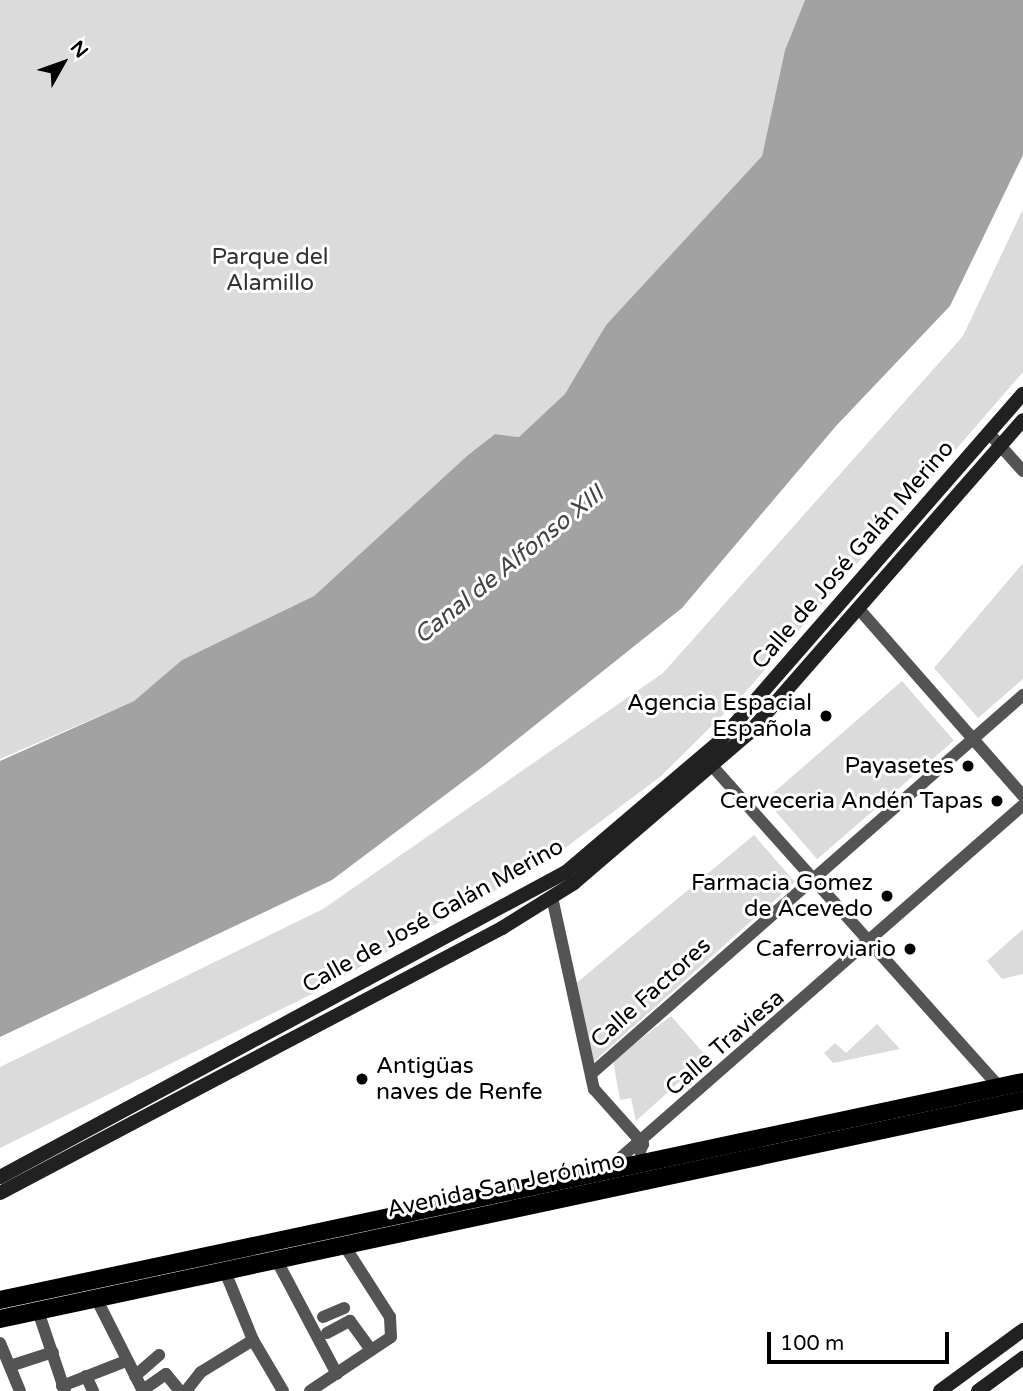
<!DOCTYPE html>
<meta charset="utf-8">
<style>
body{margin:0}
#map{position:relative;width:1023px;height:1391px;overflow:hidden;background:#fff;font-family:"Varela Round",sans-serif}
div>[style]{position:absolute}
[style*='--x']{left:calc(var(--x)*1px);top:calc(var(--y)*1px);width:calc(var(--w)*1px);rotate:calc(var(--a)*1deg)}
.green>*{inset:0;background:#dbdbdb;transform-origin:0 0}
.water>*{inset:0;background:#a2a2a2}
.street>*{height:12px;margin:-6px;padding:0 6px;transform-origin:6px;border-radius:6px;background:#545454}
.secondary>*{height:14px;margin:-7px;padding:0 7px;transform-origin:7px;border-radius:7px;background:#212121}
.primary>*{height:18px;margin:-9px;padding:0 9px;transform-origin:9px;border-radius:9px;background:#000}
.dots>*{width:19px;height:19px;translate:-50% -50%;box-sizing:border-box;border:4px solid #fff;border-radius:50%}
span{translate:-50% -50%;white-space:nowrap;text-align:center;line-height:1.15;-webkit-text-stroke:6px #fff;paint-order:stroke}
.park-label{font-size:23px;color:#323232}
.street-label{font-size:23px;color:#000}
.poi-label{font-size:23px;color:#000}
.right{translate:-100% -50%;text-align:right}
.left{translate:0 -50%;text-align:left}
.water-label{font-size:24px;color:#434343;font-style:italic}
.north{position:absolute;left:28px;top:28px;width:70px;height:70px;-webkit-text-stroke:5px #fff;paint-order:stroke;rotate:50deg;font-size:19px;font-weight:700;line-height:28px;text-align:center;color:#000}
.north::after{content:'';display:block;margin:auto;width:24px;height:32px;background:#000;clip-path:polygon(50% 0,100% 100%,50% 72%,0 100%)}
.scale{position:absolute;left:767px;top:1332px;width:182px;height:32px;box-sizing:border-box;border:4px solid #000;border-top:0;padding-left:9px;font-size:21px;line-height:24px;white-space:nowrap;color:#000;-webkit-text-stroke:5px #fff;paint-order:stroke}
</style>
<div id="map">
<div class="green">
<div style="clip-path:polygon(0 0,805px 0,785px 50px,762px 156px,606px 325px,566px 394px,519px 437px,495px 434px,468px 455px,314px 596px,182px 660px,134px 701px,0 759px)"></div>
<div style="clip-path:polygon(1023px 209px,1023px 372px,742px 696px,660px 777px,549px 860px,318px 991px,0 1148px,0 1067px,323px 909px,663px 673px,963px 336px)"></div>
<div style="clip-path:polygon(1023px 563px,1023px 679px,978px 718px,934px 668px)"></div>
<div style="left:902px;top:681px;width:79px;height:181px;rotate:49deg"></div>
<div style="clip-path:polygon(754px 835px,795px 882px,590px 1065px,574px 985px)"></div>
<div style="clip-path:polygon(1023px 929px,1023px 974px,1002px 979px,987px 961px)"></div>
<div style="clip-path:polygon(671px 1016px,707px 1057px,636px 1121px,631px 1098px,620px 1100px,613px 1060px)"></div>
<div style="clip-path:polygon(877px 1024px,900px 1049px,833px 1063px,824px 1053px,835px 1043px,846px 1053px)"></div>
</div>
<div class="water">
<div style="clip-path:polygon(805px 0,1023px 0,1023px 155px,950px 306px,836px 426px,682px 608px,485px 765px,332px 880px,0 1037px,0 761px,134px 701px,182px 660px,314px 596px,468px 455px,495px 434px,519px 437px,565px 394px,606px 325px,762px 156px,785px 50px)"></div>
</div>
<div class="street">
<div style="--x:989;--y:433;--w:51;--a:48.2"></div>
<div style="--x:858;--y:608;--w:250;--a:48.7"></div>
<div style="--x:714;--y:768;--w:428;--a:48.2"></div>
<div style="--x:552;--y:897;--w:197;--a:77.7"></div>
<div style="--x:594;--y:1089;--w:74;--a:48.3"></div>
<div style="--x:643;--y:1144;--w:8;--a:113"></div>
<div style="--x:591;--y:1074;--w:575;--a:-41.26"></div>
<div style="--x:610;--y:1167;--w:549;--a:-41.23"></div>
<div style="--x:276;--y:1259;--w:130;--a:62.1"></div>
<div style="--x:224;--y:1269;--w:77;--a:67.8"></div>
<div style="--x:253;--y:1340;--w:59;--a:59.5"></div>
<div style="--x:96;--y:1298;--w:104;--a:63.2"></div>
<div style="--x:38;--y:1311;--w:84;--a:71.4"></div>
<div style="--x:323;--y:1317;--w:23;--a:-23"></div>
<div style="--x:327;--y:1333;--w:26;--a:-28"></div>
<div style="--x:350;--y:1321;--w:36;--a:54"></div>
<div style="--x:0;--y:1343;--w:52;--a:67.4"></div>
<div style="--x:10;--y:1366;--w:45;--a:-18"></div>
<div style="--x:86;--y:1376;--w:17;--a:65"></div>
<div style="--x:135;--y:1376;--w:32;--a:-41"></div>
<div style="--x:62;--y:1386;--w:69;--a:-21.3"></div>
<div style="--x:143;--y:1390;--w:28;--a:-35"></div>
<div style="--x:166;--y:1374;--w:22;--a:51"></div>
<div style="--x:186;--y:1391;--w:24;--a:-52"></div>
<div style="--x:201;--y:1372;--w:61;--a:-31.6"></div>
<div style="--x:310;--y:1391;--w:97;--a:-33.7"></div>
<div style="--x:391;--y:1337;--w:20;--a:-93"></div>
<div style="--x:390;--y:1317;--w:85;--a:-122.6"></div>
</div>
<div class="secondary">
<div style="--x:0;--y:1177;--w:643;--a:-28.32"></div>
<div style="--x:566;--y:872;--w:201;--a:-40.4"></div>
<div style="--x:719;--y:742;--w:462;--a:-48.9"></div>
<div style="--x:0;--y:1193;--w:568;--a:-27.83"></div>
<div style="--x:502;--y:928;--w:85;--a:-32"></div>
<div style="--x:574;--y:883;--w:229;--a:-40.6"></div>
<div style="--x:748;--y:734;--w:417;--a:-48.8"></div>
<div style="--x:940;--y:1391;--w:103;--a:-36.3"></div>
<div style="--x:978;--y:1391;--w:56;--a:-36.3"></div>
</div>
<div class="primary">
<div style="--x:0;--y:1300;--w:1046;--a:-12.03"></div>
<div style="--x:0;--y:1319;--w:1046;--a:-12.08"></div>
</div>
<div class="dots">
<div style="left:826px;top:716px;background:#000"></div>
<div style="left:968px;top:766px;background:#000"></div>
<div style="left:997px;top:801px;background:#000"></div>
<div style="left:887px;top:896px;background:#000"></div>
<div style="left:910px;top:949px;background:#000"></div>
<div style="left:362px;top:1079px;background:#000"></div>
</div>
<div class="park-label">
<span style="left:270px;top:270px">Parque del<br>Alamillo</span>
</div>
<div class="street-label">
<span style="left:853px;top:555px;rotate:-49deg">Calle de José Galán Merino</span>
<span style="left:433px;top:916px;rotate:-29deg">Calle de José Galán Merino</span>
<span style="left:651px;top:993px;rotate:-42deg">Calle Factores</span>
<span style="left:725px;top:1043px;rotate:-41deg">Calle Traviesa</span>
<span style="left:506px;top:1185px;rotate:-12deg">Avenida San Jerónimo</span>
</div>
<div class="poi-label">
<span class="right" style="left:812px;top:716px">Agencia Espacial<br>Española</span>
<span class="right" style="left:954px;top:766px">Payasetes</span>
<span class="right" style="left:983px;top:801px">Cerveceria Andén Tapas</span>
<span class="right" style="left:873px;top:896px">Farmacia Gomez<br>de Acevedo</span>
<span class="right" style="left:896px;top:949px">Caferroviario</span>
<span class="left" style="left:376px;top:1079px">Antigüas<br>naves de Renfe</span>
</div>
<div class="water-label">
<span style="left:509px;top:565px;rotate:-39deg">Canal de Alfonso XIII</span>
</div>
<div class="north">N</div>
<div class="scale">100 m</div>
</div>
